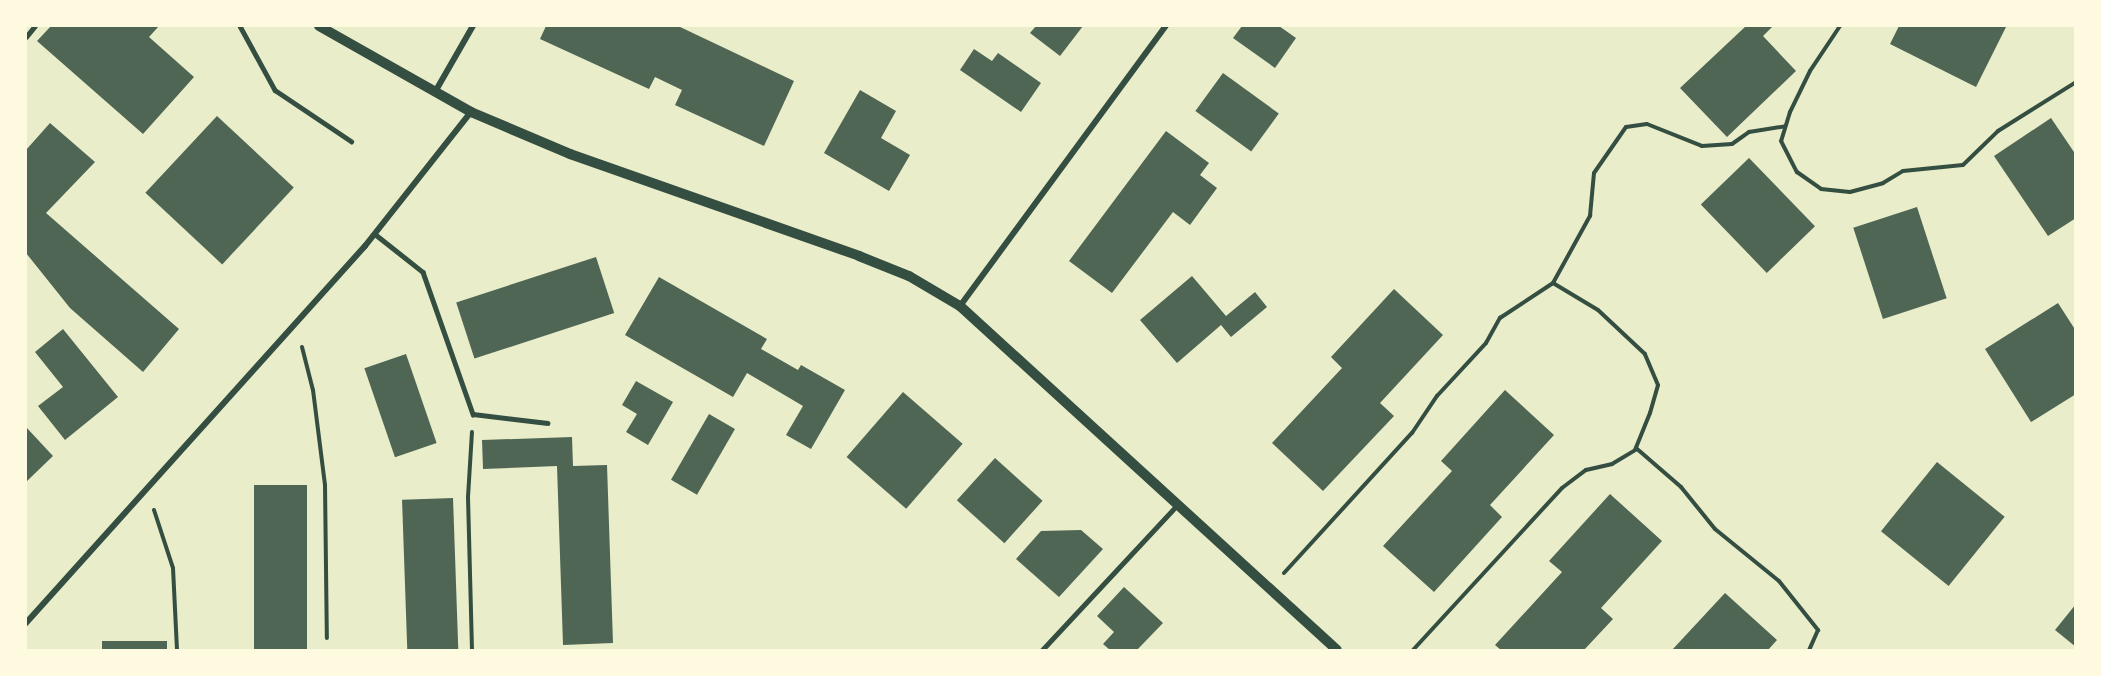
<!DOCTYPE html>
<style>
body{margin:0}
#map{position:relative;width:2101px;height:676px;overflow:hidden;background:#e9edc9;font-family:"Titillium Web",sans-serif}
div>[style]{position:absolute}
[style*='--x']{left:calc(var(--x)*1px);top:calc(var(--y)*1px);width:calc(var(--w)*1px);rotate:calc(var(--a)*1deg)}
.building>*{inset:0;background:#4f6655;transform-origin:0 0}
.path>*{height:4px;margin:-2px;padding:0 2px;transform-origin:2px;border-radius:2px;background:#344e41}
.service>*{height:4.5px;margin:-2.25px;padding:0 2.25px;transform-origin:2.25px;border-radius:2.25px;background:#344e41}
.minor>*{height:6px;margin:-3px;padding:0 3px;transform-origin:3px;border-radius:3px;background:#344e41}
.tertiary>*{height:10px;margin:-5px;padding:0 5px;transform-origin:5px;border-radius:5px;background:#344e41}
span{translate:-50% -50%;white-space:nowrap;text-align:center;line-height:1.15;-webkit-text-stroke:6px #fefae0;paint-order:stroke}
.frame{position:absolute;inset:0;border:27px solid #fefae0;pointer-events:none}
</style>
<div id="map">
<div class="building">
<div style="clip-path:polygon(51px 26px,159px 26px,149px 37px,194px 77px,143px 134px,37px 41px)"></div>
<div style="clip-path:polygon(546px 26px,678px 26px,794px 81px,764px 146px,675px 105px,682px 90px,655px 77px,649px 89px,540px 39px)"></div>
<div style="clip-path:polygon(1036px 26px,1083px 26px,1060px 56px,1030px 33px)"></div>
<div style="clip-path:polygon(1242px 26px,1279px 26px,1296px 38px,1275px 68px,1233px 38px)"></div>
<div style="clip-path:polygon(1746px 26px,1773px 26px,1763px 36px,1796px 71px,1727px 137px,1680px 88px)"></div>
<div style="clip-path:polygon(1899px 26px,2003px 26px,2006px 27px,1976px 87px,1890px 44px)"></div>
<div style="clip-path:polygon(974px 49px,992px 61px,998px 53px,1041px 83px,1021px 112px,960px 70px)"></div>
<div style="left:1223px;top:73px;width:69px;height:47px;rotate:36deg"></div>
<div style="clip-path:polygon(860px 90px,896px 111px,881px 138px,910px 155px,889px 191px,824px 153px)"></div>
<div style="left:217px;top:116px;width:105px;height:105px;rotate:43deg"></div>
<div style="clip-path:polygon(2051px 118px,2076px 155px,2076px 218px,2048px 236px,1994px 156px)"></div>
<div style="clip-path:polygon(50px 123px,95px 162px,46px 213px,179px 329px,143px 372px,70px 308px,26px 253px,26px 150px)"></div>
<div style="clip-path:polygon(1166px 131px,1209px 163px,1200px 175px,1217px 188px,1190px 225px,1173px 212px,1112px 293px,1069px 261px)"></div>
<div style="left:1749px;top:158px;width:95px;height:67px;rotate:46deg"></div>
<div style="left:1917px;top:207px;width:96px;height:67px;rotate:72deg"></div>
<div style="left:596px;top:257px;width:59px;height:147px;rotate:72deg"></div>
<div style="clip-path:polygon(1192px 276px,1226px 316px,1255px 292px,1267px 307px,1231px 337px,1221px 325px,1177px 363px,1140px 320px)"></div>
<div style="clip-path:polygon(659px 277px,767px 339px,761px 349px,798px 370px,801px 365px,845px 390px,811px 449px,786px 435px,803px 406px,747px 373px,733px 397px,625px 335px)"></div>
<div style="clip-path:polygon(1394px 289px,1443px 335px,1380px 403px,1394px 416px,1323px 491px,1272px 443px,1342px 368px,1331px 357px)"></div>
<div style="clip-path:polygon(2058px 303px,2076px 331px,2076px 394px,2031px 422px,1985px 349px)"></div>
<div style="clip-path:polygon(63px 329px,118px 397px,65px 440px,38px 406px,63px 387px,35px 352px)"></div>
<div style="left:406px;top:354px;width:94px;height:44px;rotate:71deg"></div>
<div style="clip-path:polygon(636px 381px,673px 402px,648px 445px,626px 432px,637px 414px,622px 405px)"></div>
<div style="clip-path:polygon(1505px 390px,1554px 435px,1490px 505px,1502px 517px,1434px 592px,1383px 546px,1452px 471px,1441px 461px)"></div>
<div style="left:903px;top:392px;width:79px;height:86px;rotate:41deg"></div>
<div style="left:709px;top:414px;width:30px;height:76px;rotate:30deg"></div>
<div style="clip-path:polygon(26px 427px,53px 456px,26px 482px)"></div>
<div style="clip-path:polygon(572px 437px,573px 466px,607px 465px,613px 643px,563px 645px,557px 466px,483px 469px,482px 440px)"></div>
<div style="left:995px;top:458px;width:64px;height:57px;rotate:42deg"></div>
<div style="left:1937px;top:462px;width:87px;height:89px;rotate:39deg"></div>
<div style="left:254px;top:485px;width:53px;height:165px"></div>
<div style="clip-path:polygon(1610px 494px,1662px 541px,1601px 608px,1613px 619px,1584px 650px,1501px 650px,1495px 645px,1562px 572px,1549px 561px)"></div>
<div style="left:453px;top:498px;width:152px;height:51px;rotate:88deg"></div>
<div style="clip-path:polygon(1081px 530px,1103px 549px,1059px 597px,1016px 559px,1041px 531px)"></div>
<div style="clip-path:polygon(1124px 587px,1163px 623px,1137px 650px,1110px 650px,1103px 644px,1114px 632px,1097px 616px)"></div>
<div style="clip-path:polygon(1725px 593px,1777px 640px,1768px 650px,1672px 650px)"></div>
<div style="clip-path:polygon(2076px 604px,2076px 647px,2055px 630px)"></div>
<div style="left:167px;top:641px;width:9px;height:65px;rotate:90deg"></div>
</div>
<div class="path">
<div style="--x:1840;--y:26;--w:54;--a:123.7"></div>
<div style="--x:1810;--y:71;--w:46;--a:116"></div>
<div style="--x:1790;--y:112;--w:30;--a:107"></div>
<div style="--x:1781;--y:141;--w:35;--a:63"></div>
<div style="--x:1797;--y:172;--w:29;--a:35"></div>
<div style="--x:1821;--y:189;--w:29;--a:6"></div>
<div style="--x:1850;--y:192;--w:34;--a:-15"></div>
<div style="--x:1883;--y:183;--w:23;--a:-31"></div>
<div style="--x:1903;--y:171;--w:60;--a:-5.7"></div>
<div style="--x:1963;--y:165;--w:49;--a:-44.2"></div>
<div style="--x:1998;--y:131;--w:92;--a:-32.1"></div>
<div style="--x:302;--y:347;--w:44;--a:75.7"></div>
<div style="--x:313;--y:390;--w:96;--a:82.8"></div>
<div style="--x:325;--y:485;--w:153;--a:89.3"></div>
<div style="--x:1636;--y:448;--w:60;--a:40.9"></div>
<div style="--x:1681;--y:487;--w:54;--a:51"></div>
<div style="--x:1715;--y:529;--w:82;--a:39.1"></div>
<div style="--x:1779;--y:581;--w:63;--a:51.5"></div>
<div style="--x:1818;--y:630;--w:22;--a:114"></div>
<div style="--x:154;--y:510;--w:61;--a:71.9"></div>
<div style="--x:173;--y:568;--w:82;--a:87.2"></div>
<div style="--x:1284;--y:573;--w:190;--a:-47.6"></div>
<div style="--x:1412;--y:433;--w:45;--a:-56"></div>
<div style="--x:1437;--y:396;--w:72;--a:-47.2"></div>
<div style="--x:1486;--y:343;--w:29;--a:-61"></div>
<div style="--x:1500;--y:318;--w:64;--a:-33.4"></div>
<div style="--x:1553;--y:283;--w:77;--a:-61.1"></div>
<div style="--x:1590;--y:216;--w:43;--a:-84.7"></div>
<div style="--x:1594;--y:173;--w:56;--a:-55.2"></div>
<div style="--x:1626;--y:127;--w:21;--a:-8"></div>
<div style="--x:1647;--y:124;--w:59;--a:21.8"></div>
<div style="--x:1702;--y:146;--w:30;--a:-4"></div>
<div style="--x:1732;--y:144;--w:21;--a:-35"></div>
<div style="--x:1749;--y:132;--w:36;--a:-9"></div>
<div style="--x:472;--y:650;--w:153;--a:-91.5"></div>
<div style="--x:468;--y:497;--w:65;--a:-86.5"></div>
<div style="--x:1413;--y:650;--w:220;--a:-47.4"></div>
<div style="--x:1562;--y:488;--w:30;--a:-37"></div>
<div style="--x:1586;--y:470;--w:27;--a:-13"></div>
<div style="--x:1612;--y:464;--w:27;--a:-31"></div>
<div style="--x:1635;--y:450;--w:40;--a:-68"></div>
<div style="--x:1650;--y:413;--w:29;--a:-74"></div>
<div style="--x:1658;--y:385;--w:34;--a:-113"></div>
<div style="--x:1645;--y:354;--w:64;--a:-136.9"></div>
<div style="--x:1598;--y:310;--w:52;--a:-149"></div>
</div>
<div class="service">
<div style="--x:240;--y:26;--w:73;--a:61.3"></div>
<div style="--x:275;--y:90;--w:92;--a:33.9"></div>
<div style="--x:26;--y:37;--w:14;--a:-51"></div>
<div style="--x:375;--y:234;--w:61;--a:38.4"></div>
<div style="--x:423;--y:272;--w:151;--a:70.6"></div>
<div style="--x:473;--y:414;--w:75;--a:6.9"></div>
<div style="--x:1042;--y:650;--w:200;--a:-47"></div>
</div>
<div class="minor">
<div style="--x:435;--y:92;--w:76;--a:-60.1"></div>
<div style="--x:960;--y:306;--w:348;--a:-53.7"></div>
<div style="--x:26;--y:623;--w:507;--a:-48.04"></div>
<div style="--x:365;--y:246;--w:171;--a:-51.7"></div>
</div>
<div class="tertiary">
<div style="--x:319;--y:26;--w:175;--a:29.5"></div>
<div style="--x:471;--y:112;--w:108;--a:23"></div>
<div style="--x:570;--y:154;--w:306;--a:19.4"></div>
<div style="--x:859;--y:256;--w:54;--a:21.8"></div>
<div style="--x:909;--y:276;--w:59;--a:30.5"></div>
<div style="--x:960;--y:306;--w:510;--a:42.38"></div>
</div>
<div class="frame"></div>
</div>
